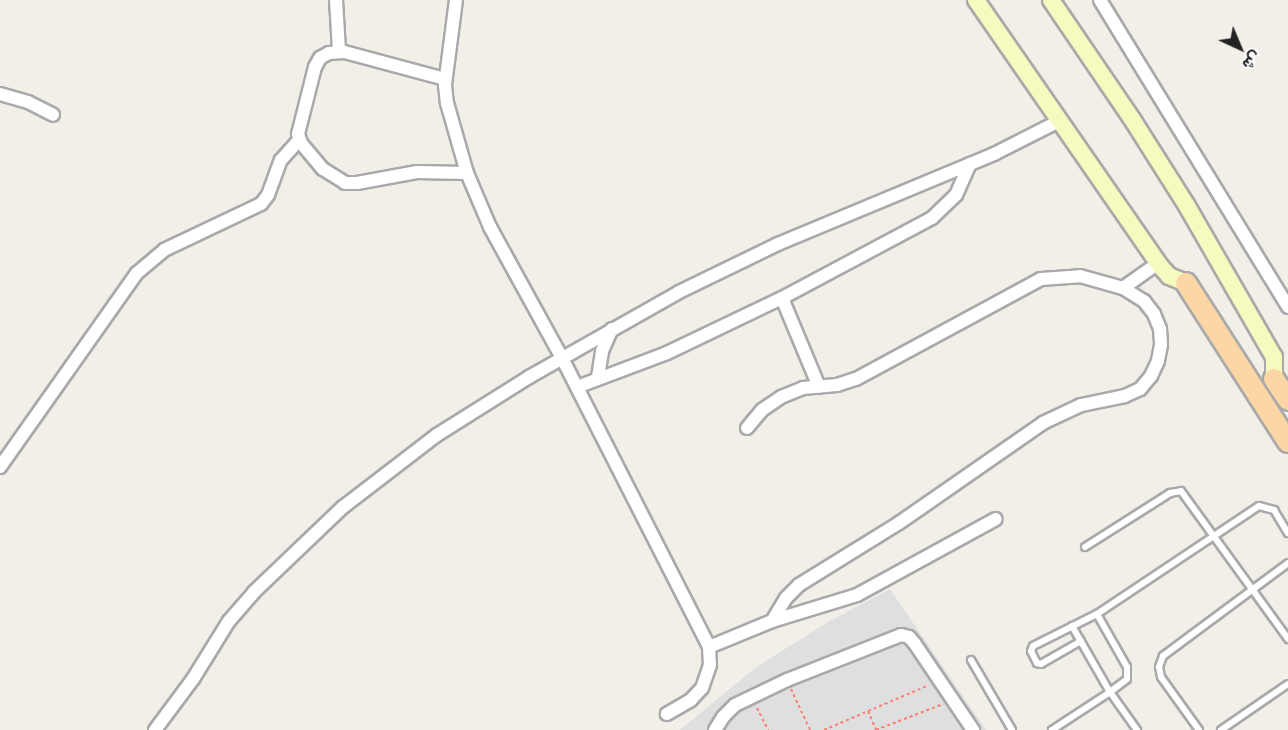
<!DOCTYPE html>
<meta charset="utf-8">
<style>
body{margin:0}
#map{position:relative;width:1288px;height:730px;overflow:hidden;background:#f2efe9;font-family:"Archivo Narrow",Vazirmatn,sans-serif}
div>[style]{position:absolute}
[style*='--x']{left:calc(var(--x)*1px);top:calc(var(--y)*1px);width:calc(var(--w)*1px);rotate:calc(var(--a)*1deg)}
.residential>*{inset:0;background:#e0dfdf}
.path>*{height:2px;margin-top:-1px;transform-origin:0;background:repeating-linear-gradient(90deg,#fa8072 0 3px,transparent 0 6px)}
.roads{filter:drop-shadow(2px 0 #a9a9a9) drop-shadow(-2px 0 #a9a9a9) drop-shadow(0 2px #a9a9a9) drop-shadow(0 -2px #a9a9a9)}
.lane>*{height:6px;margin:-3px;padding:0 3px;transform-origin:3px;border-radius:3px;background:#fff}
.street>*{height:12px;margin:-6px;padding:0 6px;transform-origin:6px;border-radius:6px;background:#fff}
.secondary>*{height:16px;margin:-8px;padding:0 8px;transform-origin:8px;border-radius:8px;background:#f7fabf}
.primary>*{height:20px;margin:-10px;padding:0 10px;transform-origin:10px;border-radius:10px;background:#fcd6a4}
span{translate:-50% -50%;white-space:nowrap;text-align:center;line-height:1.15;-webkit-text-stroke:6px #fff;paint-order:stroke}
.north{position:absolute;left:1210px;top:18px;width:60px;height:60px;-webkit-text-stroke:4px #fff;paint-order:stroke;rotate:136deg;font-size:16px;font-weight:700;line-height:24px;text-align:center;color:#222}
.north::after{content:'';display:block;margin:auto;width:21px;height:27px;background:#222;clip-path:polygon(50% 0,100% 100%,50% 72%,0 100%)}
</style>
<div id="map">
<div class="residential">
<div style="clip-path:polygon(890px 589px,986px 730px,680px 730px,755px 668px,828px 622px)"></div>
</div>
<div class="path">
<div style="--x:791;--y:689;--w:45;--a:65.1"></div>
<div style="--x:757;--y:708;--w:25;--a:63"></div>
<div style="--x:868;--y:711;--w:21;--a:67"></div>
<div style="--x:876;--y:730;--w:72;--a:-21.2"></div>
<div style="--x:824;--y:730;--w:114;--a:-23.2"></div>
</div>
<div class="roads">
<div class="lane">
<div style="--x:1085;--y:547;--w:101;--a:-32.4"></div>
<div style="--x:1170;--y:493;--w:11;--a:-10"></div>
<div style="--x:1181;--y:491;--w:183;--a:54.1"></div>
<div style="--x:1072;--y:626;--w:76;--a:60.1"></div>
<div style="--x:1110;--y:692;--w:47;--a:54.6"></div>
<div style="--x:1081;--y:641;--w:46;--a:150.1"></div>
<div style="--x:1041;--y:664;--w:4;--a:-166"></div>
<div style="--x:1037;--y:663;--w:13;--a:-117"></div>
<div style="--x:1031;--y:651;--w:5;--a:-68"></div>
<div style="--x:1033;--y:646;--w:72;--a:-26.6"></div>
<div style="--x:1097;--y:614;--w:195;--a:-33.7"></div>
<div style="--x:1259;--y:506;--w:16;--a:15"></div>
<div style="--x:1274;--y:510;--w:27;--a:59"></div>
<div style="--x:971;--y:660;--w:81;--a:59.6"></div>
<div style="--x:1052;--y:730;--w:69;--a:-33.2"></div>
<div style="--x:1110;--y:692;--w:21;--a:-37"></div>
<div style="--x:1127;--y:679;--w:12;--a:-90"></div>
<div style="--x:1127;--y:667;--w:61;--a:-119.5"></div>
<div style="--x:1199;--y:730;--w:65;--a:-125.6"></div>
<div style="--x:1161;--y:677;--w:10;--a:-101"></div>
<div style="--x:1159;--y:667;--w:12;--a:-70"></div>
<div style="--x:1163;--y:656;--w:156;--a:-36.6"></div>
<div style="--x:1221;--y:730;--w:81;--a:-34.5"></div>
</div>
<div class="street">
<div style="--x:336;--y:0;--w:51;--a:86.6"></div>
<div style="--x:456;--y:0;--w:86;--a:97.4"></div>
<div style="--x:445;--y:85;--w:18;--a:84"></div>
<div style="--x:447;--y:103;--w:73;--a:74.1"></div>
<div style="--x:467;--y:173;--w:59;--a:66.9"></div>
<div style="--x:490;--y:227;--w:149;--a:61.2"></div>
<div style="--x:562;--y:358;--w:324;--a:63"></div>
<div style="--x:709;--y:647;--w:18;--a:87"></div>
<div style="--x:710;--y:665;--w:24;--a:109"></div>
<div style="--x:702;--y:688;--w:16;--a:133"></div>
<div style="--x:691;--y:700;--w:28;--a:150"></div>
<div style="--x:1100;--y:0;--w:360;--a:58.5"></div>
<div style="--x:445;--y:79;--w:105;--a:-165"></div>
<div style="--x:344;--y:52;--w:15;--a:176"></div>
<div style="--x:329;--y:53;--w:10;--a:151"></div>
<div style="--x:320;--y:58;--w:10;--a:119"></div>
<div style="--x:315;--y:67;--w:69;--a:104.2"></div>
<div style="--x:298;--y:134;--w:9;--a:72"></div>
<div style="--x:301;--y:143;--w:34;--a:50"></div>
<div style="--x:323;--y:169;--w:26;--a:32"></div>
<div style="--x:345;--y:183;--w:12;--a:0"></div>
<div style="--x:357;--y:183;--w:61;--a:-10.4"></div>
<div style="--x:417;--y:172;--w:50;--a:1.1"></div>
<div style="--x:0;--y:94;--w:29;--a:16"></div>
<div style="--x:28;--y:102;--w:28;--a:27"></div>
<div style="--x:1123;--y:288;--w:43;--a:-35.5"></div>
<div style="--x:782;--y:298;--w:96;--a:67.4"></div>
<div style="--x:598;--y:377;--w:26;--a:-81"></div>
<div style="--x:602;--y:351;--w:24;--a:-66"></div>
<div style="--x:577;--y:387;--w:96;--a:-20.7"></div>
<div style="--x:667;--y:353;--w:127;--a:-25.6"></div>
<div style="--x:782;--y:298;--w:170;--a:-28.1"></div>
<div style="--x:932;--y:218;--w:33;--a:-44"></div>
<div style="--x:956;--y:195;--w:34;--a:-66"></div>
<div style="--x:747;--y:428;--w:23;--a:-50"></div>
<div style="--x:762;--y:410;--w:23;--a:-34"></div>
<div style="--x:781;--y:397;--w:24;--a:-22"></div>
<div style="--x:803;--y:388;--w:34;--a:-5"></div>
<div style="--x:837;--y:385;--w:20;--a:-18"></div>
<div style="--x:856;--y:379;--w:210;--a:-28.4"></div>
<div style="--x:1041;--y:279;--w:39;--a:-4"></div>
<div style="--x:1080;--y:276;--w:45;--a:15.6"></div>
<div style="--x:1123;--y:288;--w:25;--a:32"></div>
<div style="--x:1144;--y:301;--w:16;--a:52"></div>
<div style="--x:1154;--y:314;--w:16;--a:68"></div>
<div style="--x:1160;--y:329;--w:16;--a:86"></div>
<div style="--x:1161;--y:345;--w:16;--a:101"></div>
<div style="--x:1158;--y:361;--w:17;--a:115"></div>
<div style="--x:1151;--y:376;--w:17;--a:130"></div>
<div style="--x:1140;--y:389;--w:17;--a:155"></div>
<div style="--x:1125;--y:396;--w:45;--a:168.4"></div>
<div style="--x:1081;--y:405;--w:42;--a:154.7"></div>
<div style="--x:1043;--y:423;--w:175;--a:145.2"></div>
<div style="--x:899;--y:523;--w:118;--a:148.2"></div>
<div style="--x:799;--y:585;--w:18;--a:135"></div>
<div style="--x:786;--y:598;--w:27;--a:121"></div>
<div style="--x:0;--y:467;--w:237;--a:-54.8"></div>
<div style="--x:137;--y:273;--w:35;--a:-40"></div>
<div style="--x:164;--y:250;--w:107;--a:-25.4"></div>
<div style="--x:261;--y:204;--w:11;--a:-52"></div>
<div style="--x:268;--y:195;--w:37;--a:-70"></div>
<div style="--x:281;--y:160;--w:28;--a:-48"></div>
<div style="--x:709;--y:647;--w:68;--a:-22.4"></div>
<div style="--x:772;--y:621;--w:89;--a:-17"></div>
<div style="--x:857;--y:595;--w:158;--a:-28.7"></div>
<div style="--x:155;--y:730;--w:64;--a:-53.3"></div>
<div style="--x:193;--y:679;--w:68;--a:-58.2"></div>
<div style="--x:229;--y:621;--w:38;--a:-49"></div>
<div style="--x:254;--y:592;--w:123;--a:-43.7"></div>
<div style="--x:343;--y:507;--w:118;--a:-37.5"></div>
<div style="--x:437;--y:435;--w:109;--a:-32.2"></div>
<div style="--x:529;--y:377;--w:172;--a:-29.5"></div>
<div style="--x:679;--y:292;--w:110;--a:-25.9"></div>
<div style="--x:778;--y:244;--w:234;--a:-22.6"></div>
<div style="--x:994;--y:154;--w:75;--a:-26.9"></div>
<div style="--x:715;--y:730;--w:15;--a:-58"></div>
<div style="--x:723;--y:717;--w:17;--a:-45"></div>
<div style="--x:735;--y:705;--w:58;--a:-25.7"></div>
<div style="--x:787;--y:680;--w:123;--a:-21.5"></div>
<div style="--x:901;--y:635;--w:8;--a:14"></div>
<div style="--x:909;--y:637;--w:9;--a:49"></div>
<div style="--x:915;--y:644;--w:104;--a:56"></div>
</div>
<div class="secondary">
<div style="--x:976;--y:0;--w:325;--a:55.3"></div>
<div style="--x:1161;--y:267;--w:12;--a:48"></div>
<div style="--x:1169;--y:276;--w:18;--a:22"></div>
<div style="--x:1051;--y:0;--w:144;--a:55.8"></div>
<div style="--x:1132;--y:119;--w:103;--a:57.7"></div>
<div style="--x:1187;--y:206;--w:174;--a:60.1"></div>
<div style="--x:1274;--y:357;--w:22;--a:90"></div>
</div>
<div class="primary">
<div style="--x:1186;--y:283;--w:189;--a:57.3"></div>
<div style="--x:1274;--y:379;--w:25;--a:56"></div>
</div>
</div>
<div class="north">ش</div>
</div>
